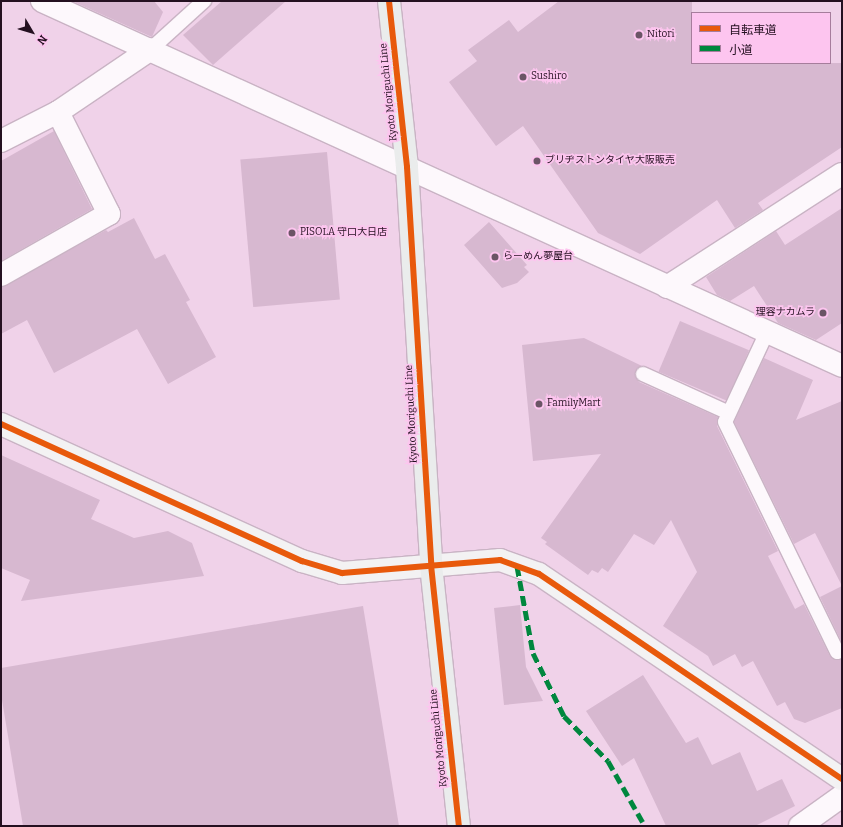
<!DOCTYPE html>
<meta charset="utf-8">
<style>
body{margin:0}
#map{position:relative;width:843px;height:827px;overflow:hidden;background:#f0d2e9;font-family:Bitter,"Noto Sans JP",serif}
div>[style]{position:absolute}
[style*='--x']{left:calc(var(--x)*1px);top:calc(var(--y)*1px);width:calc(var(--w)*1px);rotate:calc(var(--a)*1deg)}
.building>*{inset:0;background:#d7b8d0;transform-origin:0 0}
.roads{filter:drop-shadow(1px 0 #c9b3c4) drop-shadow(-1px 0 #c9b3c4) drop-shadow(0 1px #c9b3c4) drop-shadow(0 -1px #c9b3c4)}
.lane>*{height:14px;margin:-7px;padding:0 7px;transform-origin:7px;border-radius:7px;background:#fdf8fc}
.street>*{height:22px;margin:-11px;padding:0 11px;transform-origin:11px;border-radius:11px;background:#fdf8fc}
.secondary>*{height:22px;margin:-11px;padding:0 11px;transform-origin:11px;border-radius:11px;background:#f3f2f3}
.primary>*{height:22px;margin:-11px;padding:0 11px;transform-origin:11px;border-radius:11px;background:#eaecec}
.quiet>*{height:5px;margin-top:-2.5px;transform-origin:0;background:repeating-linear-gradient(90deg,#00873e 0 10px,transparent 0 15px)}
.cycleway>*{height:6px;margin:-3px;padding:0 3px;transform-origin:3px;border-radius:3px;background:#e8590c}
.dots>*{width:11px;height:11px;translate:-50% -50%;box-sizing:border-box;border:2px solid #fdc5ef;border-radius:50%}
span{translate:-50% -50%;white-space:nowrap;text-align:center;line-height:1.15;-webkit-text-stroke:3.5px #fdc5ef;paint-order:stroke}
.poi-label{font-size:10px;color:#241020}
.left{translate:0 -50%;text-align:left}
.right{translate:-100% -50%;text-align:right}
.street-label{font-size:10px;color:#241020}
.frame{position:absolute;inset:0;border:2px solid #241020;pointer-events:none}
.legend{position:absolute;left:691px;top:12px;width:140px;height:52px;box-sizing:border-box;background:#fdc5ef;border:1px solid #a67d9c;margin:0;padding:5px 7px;list-style:none;font-size:12px;color:#241020}
.legend li{display:flex;align-items:center;gap:8px;height:20px}
.legend b{width:20px;border:1px solid #a67d9c}
.north{position:absolute;left:12px;top:12px;width:40px;height:40px;-webkit-text-stroke:3px #fdc5ef;paint-order:stroke;rotate:128deg;font-size:11px;font-weight:700;line-height:16px;text-align:center;color:#241020}
.north::after{content:'';display:block;margin:auto;width:14px;height:18px;background:#241020;clip-path:polygon(50% 0,100% 100%,50% 72%,0 100%)}
</style>
<div id="map">
<div class="building">
<div style="clip-path:polygon(72px 1px,154px 1px,163px 12px,152px 37px)"></div>
<div style="clip-path:polygon(222px 1px,286px 1px,213px 65px,183px 35px)"></div>
<div style="clip-path:polygon(559px 1px,692px 1px,692px 63px,842px 63px,842px 147px,758px 203px,763px 210px,735px 228px,717px 200px,640px 254px,598px 233px,523px 126px,496px 146px,449px 82px,477px 61px,468px 50px,509px 20px,518px 32px)"></div>
<div style="clip-path:polygon(54px 131px,92px 209px,1px 261px,1px 161px)"></div>
<div style="left:327px;top:152px;width:148px;height:87px;rotate:85deg"></div>
<div style="clip-path:polygon(842px 208px,842px 323px,816px 340px,778px 323px,754px 286px,730px 301px,717px 295px,706px 277px,776px 231px,785px 245px)"></div>
<div style="clip-path:polygon(134px 218px,155px 259px,165px 254px,190px 300px,186px 302px,216px 357px,168px 384px,137px 329px,54px 373px,27px 320px,1px 334px,1px 287px,106px 230px,108px 232px)"></div>
<div style="clip-path:polygon(489px 222px,527px 265px,524px 267px,529px 272px,517px 283px,502px 288px,464px 245px)"></div>
<div style="left:680px;top:321px;width:75px;height:55px;rotate:23deg"></div>
<div style="clip-path:polygon(584px 338px,642px 366px,635px 374px,639px 382px,718px 417px,717px 426px,778px 551px,768px 556px,795px 609px,804px 604px,830px 656px,836px 660px,842px 659px,842px 708px,805px 723px,794px 719px,785px 702px,777px 706px,753px 661px,742px 667px,735px 654px,713px 666px,708px 656px,663px 626px,697px 572px,671px 520px,654px 545px,634px 534px,608px 572px,602px 568px,598px 573px,592px 570px,588px 575px,545px 544px,547px 542px,541px 538px,601px 454px,533px 461px,522px 345px)"></div>
<div style="clip-path:polygon(764px 358px,813px 380px,796px 420px,842px 401px,842px 643px,820px 597px,842px 586px,815px 533px,794px 544px,734px 422px)"></div>
<div style="clip-path:polygon(1px 455px,100px 500px,91px 519px,134px 538px,168px 531px,192px 543px,204px 576px,21px 601px,30px 580px,1px 568px)"></div>
<div style="clip-path:polygon(520px 605px,526px 667px,543px 701px,504px 705px,494px 608px)"></div>
<div style="clip-path:polygon(363px 606px,399px 826px,23px 826px,1px 694px,1px 668px)"></div>
<div style="clip-path:polygon(643px 675px,686px 743px,698px 737px,712px 765px,740px 752px,757px 791px,782px 779px,795px 806px,755px 826px,666px 826px,634px 758px,622px 766px,586px 711px)"></div>
</div>
<div class="roads">
<div class="lane">
<div style="--x:151;--y:49;--w:72;--a:-42.2"></div>
<div style="--x:767;--y:332;--w:99;--a:115"></div>
<div style="--x:725;--y:422;--w:256;--a:64"></div>
<div style="--x:643;--y:374;--w:94;--a:24.4"></div>
</div>
<div class="street">
<div style="--x:42;--y:1;--w:879;--a:24.52"></div>
<div style="--x:1;--y:141;--w:64;--a:-27"></div>
<div style="--x:58;--y:112;--w:112;--a:-34.1"></div>
<div style="--x:1;--y:275;--w:124;--a:-29.5"></div>
<div style="--x:109;--y:214;--w:114;--a:-116.6"></div>
<div style="--x:667;--y:287;--w:208;--a:-32.9"></div>
<div style="--x:800;--y:826;--w:52;--a:-35.5"></div>
</div>
<div class="secondary">
<div style="--x:1;--y:424;--w:331;--a:24.5"></div>
<div style="--x:302;--y:561;--w:42;--a:16.7"></div>
<div style="--x:342;--y:573;--w:159;--a:-4.7"></div>
<div style="--x:500;--y:560;--w:41;--a:19.7"></div>
<div style="--x:539;--y:574;--w:366;--a:34.1"></div>
</div>
<div class="primary">
<div style="--x:389;--y:1;--w:167;--a:83.8"></div>
<div style="--x:407;--y:167;--w:399;--a:86.5"></div>
<div style="--x:431;--y:565;--w:262;--a:83.9"></div>
</div>
</div>
<div class="quiet">
<div style="--x:517;--y:566;--w:88;--a:79.6"></div>
<div style="--x:533;--y:653;--w:70;--a:63.8"></div>
<div style="--x:564;--y:716;--w:63;--a:45.6"></div>
<div style="--x:608;--y:761;--w:75;--a:60.4"></div>
</div>
<div class="cycleway">
<div style="--x:389;--y:1;--w:167;--a:83.8"></div>
<div style="--x:407;--y:167;--w:399;--a:86.5"></div>
<div style="--x:431;--y:565;--w:262;--a:83.9"></div>
<div style="--x:1;--y:424;--w:331;--a:24.5"></div>
<div style="--x:302;--y:561;--w:42;--a:16.7"></div>
<div style="--x:342;--y:573;--w:159;--a:-4.7"></div>
<div style="--x:500;--y:560;--w:41;--a:19.7"></div>
<div style="--x:539;--y:574;--w:366;--a:34.1"></div>
</div>
<div class="dots">
<div style="left:639px;top:35px;background:#6b5466"></div>
<div style="left:523px;top:77px;background:#6b5466"></div>
<div style="left:537px;top:161px;background:#6b5466"></div>
<div style="left:292px;top:233px;background:#6b5466"></div>
<div style="left:495px;top:257px;background:#6b5466"></div>
<div style="left:823px;top:313px;background:#6b5466"></div>
<div style="left:539px;top:404px;background:#6b5466"></div>
</div>
<div class="poi-label">
<span class="left" style="left:647px;top:35px">Nitori</span>
<span class="left" style="left:531px;top:77px">Sushiro</span>
<span class="left" style="left:545px;top:161px">ブリヂストンタイヤ大阪販売</span>
<span class="left" style="left:300px;top:233px">PISOLA 守口大日店</span>
<span class="left" style="left:503px;top:257px">らーめん夢屋台</span>
<span class="right" style="left:815px;top:313px">理容ナカムラ</span>
<span class="left" style="left:547px;top:404px">FamilyMart</span>
</div>
<div class="street-label">
<span style="left:389px;top:92px;rotate:-96deg">Kyoto Moriguchi Line</span>
<span style="left:412px;top:414px;rotate:-93deg">Kyoto Moriguchi Line</span>
<span style="left:439px;top:738px;rotate:-96deg">Kyoto Moriguchi Line</span>
</div>
<div class="frame"></div>
<ul class="legend">
<li><b style="height:5px;background:#e8590c"></b>自転車道</li>
<li><b style="height:5px;background:#00873e"></b>小道</li>
</ul>
<div class="north">N</div>
</div>
